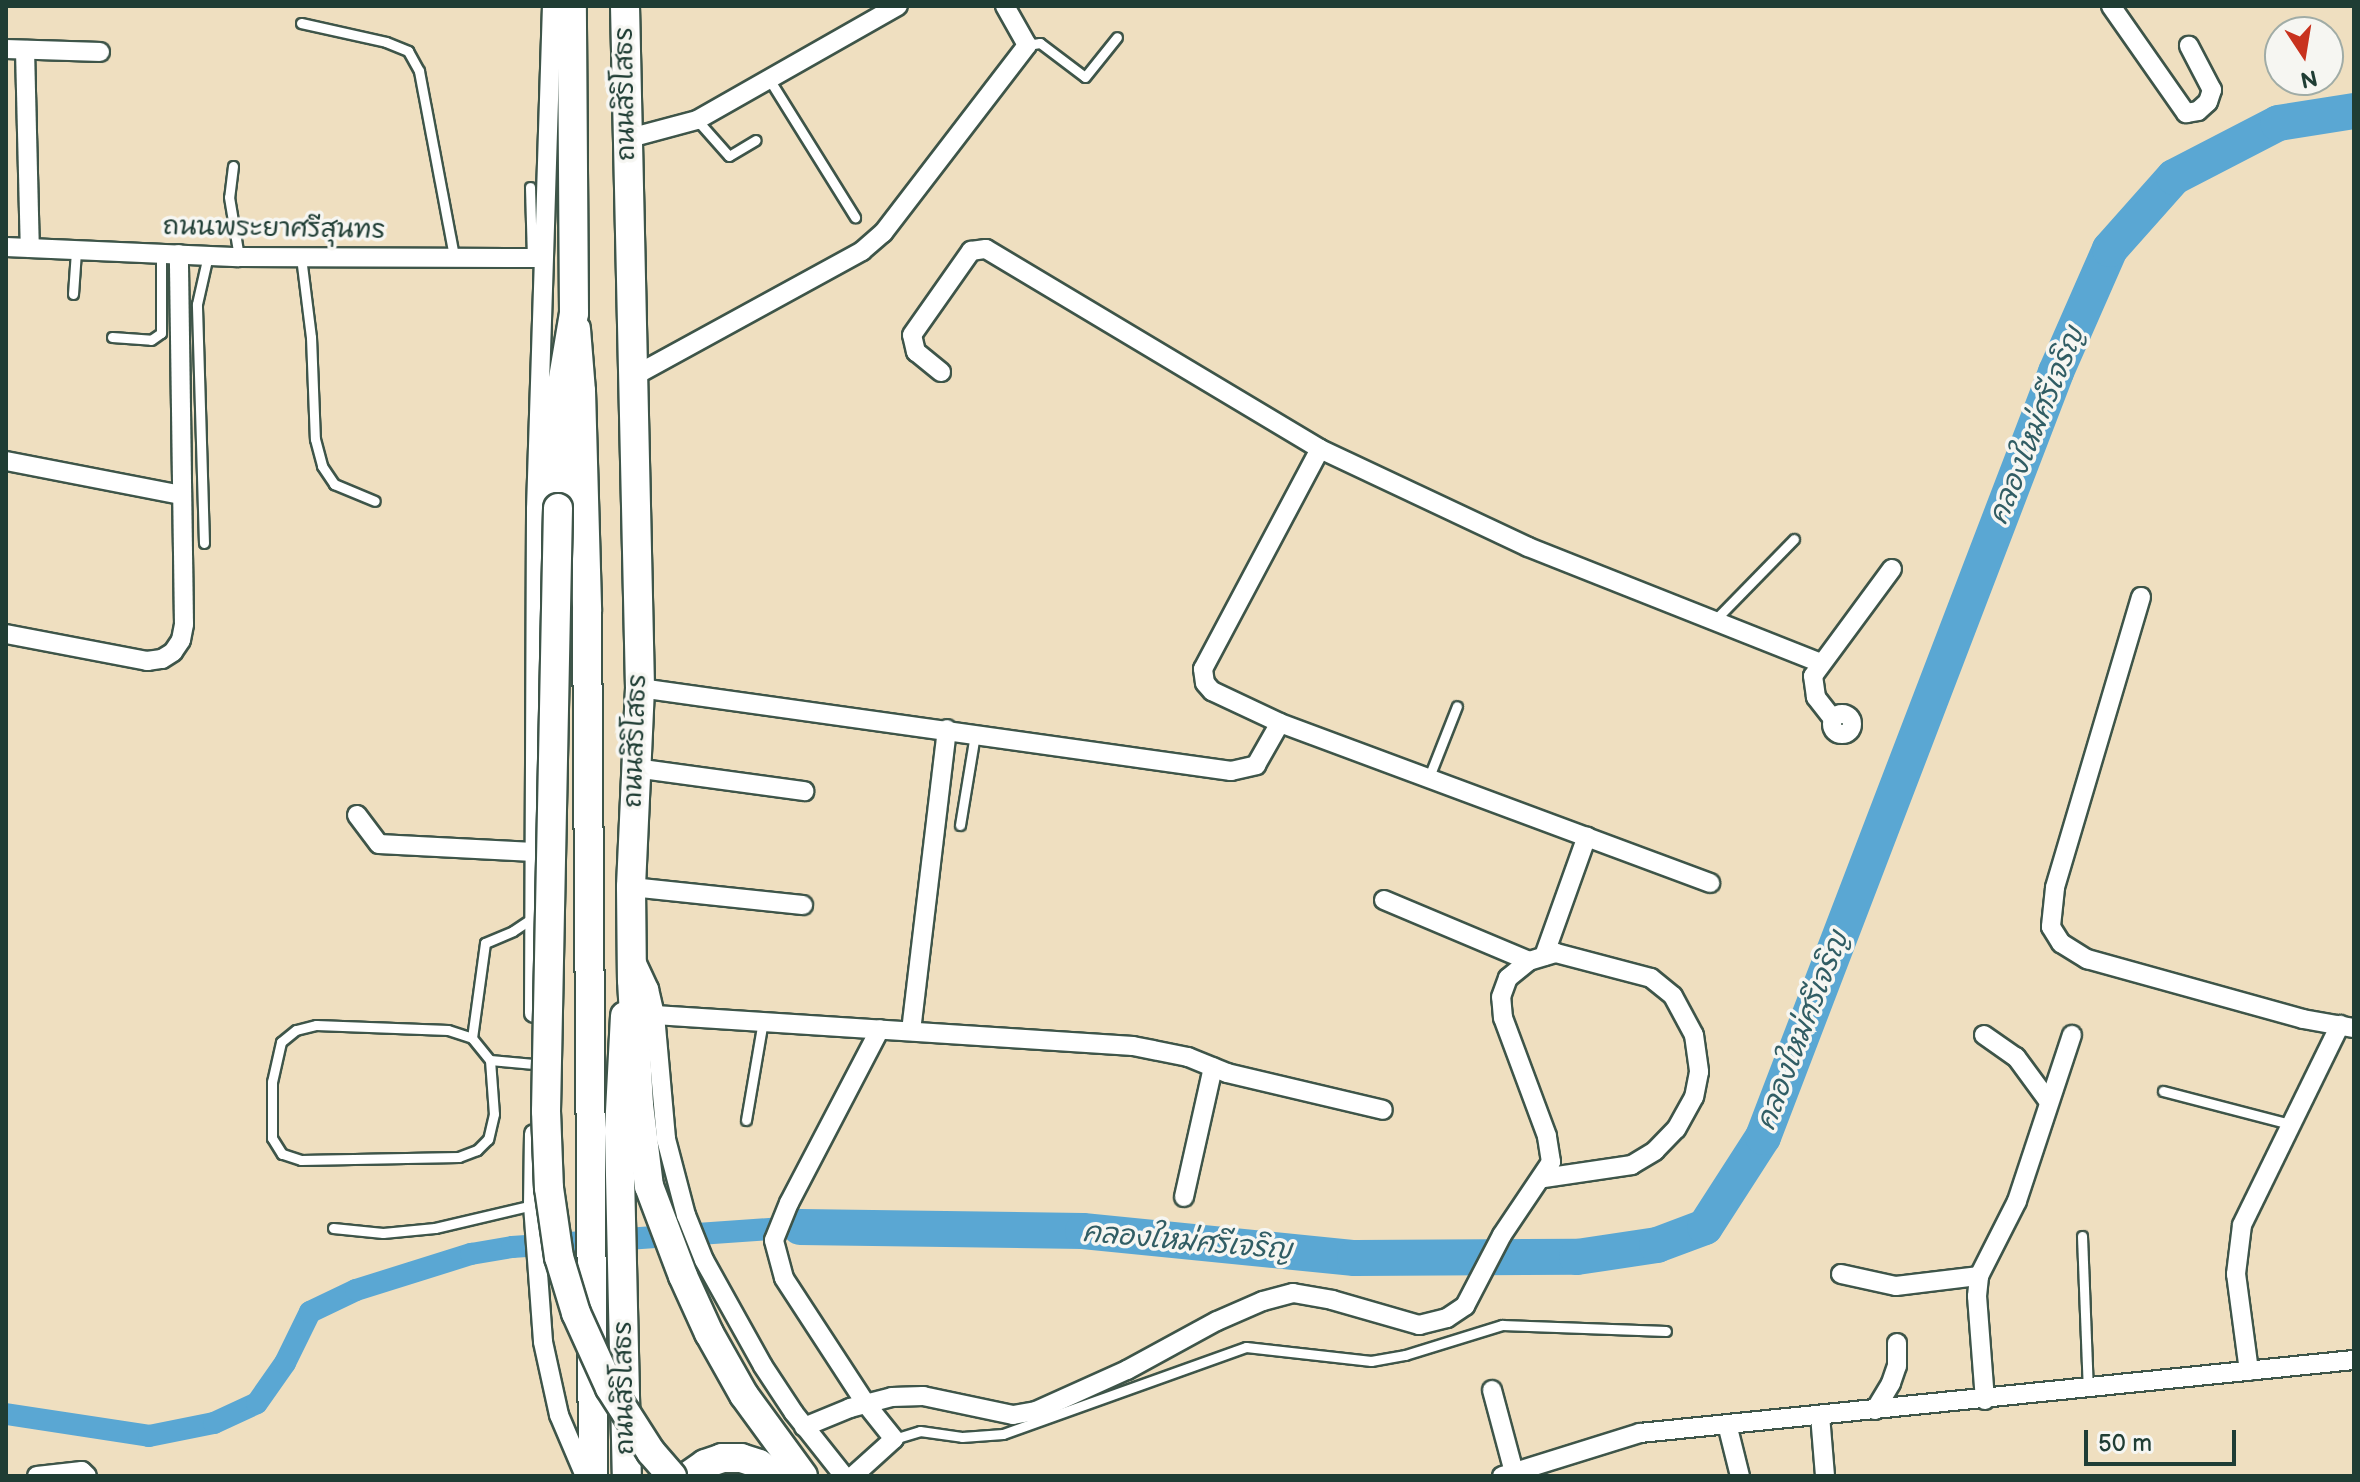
<!DOCTYPE html>
<meta charset="utf-8">
<style>
body{margin:0}
#map{position:relative;width:2360px;height:1482px;overflow:hidden;background:#efdfc0;font-family:"Balsamiq Sans","Playpen Sans Thai",sans-serif}
div>[style]{position:absolute}
[style*='--x']{left:calc(var(--x)*1px);top:calc(var(--y)*1px);width:calc(var(--w)*1px);rotate:calc(var(--a)*1deg)}
.canal>*{height:22px;margin:-11px;padding:0 11px;transform-origin:11px;border-radius:11px;background:#5aa7d3}
.river>*{height:36px;margin:-18px;padding:0 18px;transform-origin:18px;border-radius:18px;background:#5aa7d3}
.roads{filter:drop-shadow(2px 0 #3e5549) drop-shadow(-2px 0 #3e5549) drop-shadow(0 2px #3e5549) drop-shadow(0 -2px #3e5549)}
.service>*{height:9px;margin:-4.5px;padding:0 4.5px;transform-origin:4.5px;border-radius:4.5px;background:#fff}
.minor>*{height:18px;margin:-9px;padding:0 9px;transform-origin:9px;border-radius:9px;background:#fff}
.minor>.ring{margin:-9px;padding:0;box-sizing:content-box;background:none;border:18px solid #fff;border-radius:50%}
.primary>*{height:28px;margin:-14px;padding:0 14px;transform-origin:14px;border-radius:14px;background:#fff}
.trunk>*{height:28px;margin:-14px;padding:0 14px;transform-origin:14px;border-radius:14px;background:#fff}
.bridges{filter:drop-shadow(2px 0 #3e5549) drop-shadow(-2px 0 #3e5549) drop-shadow(0 2px #3e5549) drop-shadow(0 -2px #3e5549)}
.trunk-bridge>*{height:28px;margin:-14px;padding:0 14px;transform-origin:14px;border-radius:14px;background:#fff}
span{translate:-50% -50%;white-space:nowrap;text-align:center;line-height:1.15;-webkit-text-stroke:7px #f6f6f2;paint-order:stroke}
.street-label{font-size:26px;color:#1f3d34}
.water-label{font-size:28px;color:#315d64;font-style:italic}
.frame{position:absolute;inset:0;border:8px solid #1f3d34;pointer-events:none}
.north{position:absolute;left:2264px;top:16px;width:80px;height:80px;box-sizing:border-box;background:#f6f6f2;border:2px solid #a0aca6;border-radius:50%;rotate:168deg;font-size:22px;font-weight:700;line-height:32px;text-align:center;color:#1f3d34}
.north::after{content:'';display:block;margin:auto;width:28px;height:36px;background:#c8321e;clip-path:polygon(50% 0,100% 100%,50% 72%,0 100%)}
.scale{position:absolute;left:2084px;top:1430px;width:152px;height:36px;box-sizing:border-box;border:4px solid #1f3d34;border-top:0;padding-left:10px;font-size:24px;line-height:28px;white-space:nowrap;color:#1f3d34;-webkit-text-stroke:6px #f6f6f2;paint-order:stroke}
</style>
<div id="map">
<div class="canal">
<div style="--x:6;--y:1414;--w:145;--a:8.7"></div>
<div style="--x:149;--y:1436;--w:66;--a:-11.3"></div>
<div style="--x:214;--y:1423;--w:47;--a:-24.9"></div>
<div style="--x:257;--y:1403;--w:49;--a:-55"></div>
<div style="--x:285;--y:1363;--w:57;--a:-63.9"></div>
<div style="--x:310;--y:1312;--w:51;--a:-25.6"></div>
<div style="--x:356;--y:1290;--w:121;--a:-17.4"></div>
<div style="--x:471;--y:1254;--w:42;--a:-9.7"></div>
<div style="--x:512;--y:1247;--w:289;--a:-4"></div>
</div>
<div class="river">
<div style="--x:800;--y:1227;--w:283;--a:0.8"></div>
<div style="--x:1083;--y:1231;--w:273;--a:5.7"></div>
<div style="--x:1355;--y:1258;--w:222;--a:-0.3"></div>
<div style="--x:1577;--y:1257;--w:81;--a:-8.5"></div>
<div style="--x:1657;--y:1245;--w:51;--a:-20.6"></div>
<div style="--x:1705;--y:1227;--w:107;--a:-57.2"></div>
<div style="--x:1763;--y:1137;--w:819;--a:-69.04"></div>
<div style="--x:2056;--y:372;--w:134;--a:-66.3"></div>
<div style="--x:2110;--y:249;--w:96;--a:-48.4"></div>
<div style="--x:2174;--y:177;--w:117;--a:-27.4"></div>
<div style="--x:2278;--y:123;--w:77;--a:-9"></div>
</div>
<div class="roads">
<div class="service">
<div style="--x:301;--y:23;--w:87;--a:12.6"></div>
<div style="--x:386;--y:42;--w:24;--a:22"></div>
<div style="--x:408;--y:51;--w:23;--a:61"></div>
<div style="--x:419;--y:71;--w:189;--a:79.3"></div>
<div style="--x:1027;--y:45;--w:13;--a:-9"></div>
<div style="--x:1040;--y:43;--w:56;--a:37.1"></div>
<div style="--x:1085;--y:77;--w:51;--a:-51.3"></div>
<div style="--x:769;--y:79;--w:163;--a:58.1"></div>
<div style="--x:697;--y:120;--w:48;--a:48.4"></div>
<div style="--x:729;--y:156;--w:31;--a:-31"></div>
<div style="--x:233;--y:166;--w:31;--a:97"></div>
<div style="--x:229;--y:197;--w:61;--a:80.5"></div>
<div style="--x:530;--y:187;--w:71;--a:88.4"></div>
<div style="--x:301;--y:257;--w:81;--a:82.9"></div>
<div style="--x:311;--y:337;--w:102;--a:87.8"></div>
<div style="--x:315;--y:439;--w:28;--a:75"></div>
<div style="--x:322;--y:466;--w:22;--a:56"></div>
<div style="--x:334;--y:484;--w:44;--a:22.5"></div>
<div style="--x:73;--y:294;--w:43;--a:-86"></div>
<div style="--x:112;--y:337;--w:39;--a:4"></div>
<div style="--x:151;--y:340;--w:12;--a:-35"></div>
<div style="--x:161;--y:333;--w:79;--a:-90"></div>
<div style="--x:204;--y:543;--w:239;--a:-91.7"></div>
<div style="--x:197;--y:304;--w:50;--a:-77.3"></div>
<div style="--x:1715;--y:620;--w:113;--a:-45.7"></div>
<div style="--x:1429;--y:777;--w:76;--a:-68.5"></div>
<div style="--x:960;--y:825;--w:92;--a:-80.6"></div>
<div style="--x:472;--y:1038;--w:96;--a:-82.2"></div>
<div style="--x:485;--y:943;--w:30;--a:-23"></div>
<div style="--x:513;--y:931;--w:27;--a:-34"></div>
<div style="--x:490;--y:1060;--w:54;--a:85.8"></div>
<div style="--x:494;--y:1114;--w:26;--a:103"></div>
<div style="--x:488;--y:1139;--w:16;--a:135"></div>
<div style="--x:477;--y:1150;--w:19;--a:159"></div>
<div style="--x:459;--y:1157;--w:158;--a:178.9"></div>
<div style="--x:301;--y:1160;--w:20;--a:-162"></div>
<div style="--x:282;--y:1154;--w:19;--a:-122"></div>
<div style="--x:272;--y:1138;--w:56;--a:-90"></div>
<div style="--x:272;--y:1082;--w:41;--a:-77.3"></div>
<div style="--x:281;--y:1042;--w:19;--a:-39"></div>
<div style="--x:296;--y:1030;--w:21;--a:-14"></div>
<div style="--x:316;--y:1025;--w:132;--a:2.2"></div>
<div style="--x:448;--y:1030;--w:25;--a:18"></div>
<div style="--x:472;--y:1038;--w:28;--a:51"></div>
<div style="--x:490;--y:1060;--w:44;--a:5.2"></div>
<div style="--x:2163;--y:1091;--w:131;--a:14.6"></div>
<div style="--x:746;--y:1120;--w:100;--a:-80.3"></div>
<div style="--x:333;--y:1228;--w:50;--a:5.7"></div>
<div style="--x:383;--y:1233;--w:52;--a:-5.5"></div>
<div style="--x:435;--y:1228;--w:101;--a:-13.2"></div>
<div style="--x:2082;--y:1236;--w:153;--a:87.8"></div>
<div style="--x:894;--y:1439;--w:27;--a:-17"></div>
<div style="--x:920;--y:1431;--w:42;--a:8.1"></div>
<div style="--x:962;--y:1437;--w:41;--a:-4.2"></div>
<div style="--x:1003;--y:1434;--w:258;--a:-19.7"></div>
<div style="--x:1246;--y:1347;--w:126;--a:6.4"></div>
<div style="--x:1371;--y:1361;--w:35;--a:-10"></div>
<div style="--x:1405;--y:1355;--w:102;--a:-17.2"></div>
<div style="--x:1502;--y:1325;--w:164;--a:2.1"></div>
</div>
<div class="minor">
<div style="--x:2111;--y:6;--w:131;--a:55"></div>
<div style="--x:2186;--y:113;--w:12;--a:-9"></div>
<div style="--x:2198;--y:111;--w:13;--a:-42"></div>
<div style="--x:2208;--y:102;--w:13;--a:-72"></div>
<div style="--x:2212;--y:90;--w:50;--a:-117.6"></div>
<div style="--x:6;--y:49;--w:94;--a:1.8"></div>
<div style="--x:25;--y:50;--w:198;--a:88.6"></div>
<div style="--x:626;--y:139;--w:73;--a:-15"></div>
<div style="--x:697;--y:120;--w:231;--a:-29.6"></div>
<div style="--x:6;--y:247;--w:233;--a:2.5"></div>
<div style="--x:239;--y:257;--w:302;--a:0.2"></div>
<div style="--x:941;--y:372;--w:32;--a:-141"></div>
<div style="--x:916;--y:352;--w:17;--a:-103"></div>
<div style="--x:912;--y:335;--w:103;--a:-54.9"></div>
<div style="--x:971;--y:251;--w:15;--a:-8"></div>
<div style="--x:986;--y:249;--w:389;--a:30.9"></div>
<div style="--x:1320;--y:449;--w:230;--a:25.2"></div>
<div style="--x:1528;--y:547;--w:315;--a:21.6"></div>
<div style="--x:634;--y:376;--w:260;--a:-28.7"></div>
<div style="--x:862;--y:251;--w:28;--a:-41"></div>
<div style="--x:883;--y:233;--w:237;--a:-52.5"></div>
<div style="--x:1027;--y:45;--w:45;--a:-119.4"></div>
<div style="--x:1320;--y:449;--w:249;--a:118"></div>
<div style="--x:1203;--y:669;--w:14;--a:82"></div>
<div style="--x:1205;--y:683;--w:11;--a:49"></div>
<div style="--x:1212;--y:691;--w:75;--a:25.2"></div>
<div style="--x:1280;--y:723;--w:459;--a:20.4"></div>
<div style="--x:6;--y:461;--w:178;--a:11"></div>
<div style="--x:2141;--y:597;--w:303;--a:106.5"></div>
<div style="--x:2055;--y:888;--w:39;--a:96"></div>
<div style="--x:2051;--y:927;--w:19;--a:58"></div>
<div style="--x:2061;--y:943;--w:31;--a:32"></div>
<div style="--x:2087;--y:959;--w:224;--a:15.5"></div>
<div style="--x:2303;--y:1019;--w:52;--a:10"></div>
<div style="--x:6;--y:634;--w:144;--a:10.8"></div>
<div style="--x:147;--y:661;--w:15;--a:-8"></div>
<div style="--x:162;--y:659;--w:13;--a:-32"></div>
<div style="--x:173;--y:652;--w:14;--a:-56"></div>
<div style="--x:181;--y:640;--w:16;--a:-79"></div>
<div style="--x:184;--y:624;--w:370;--a:-90.8"></div>
<div style="--x:640;--y:688;--w:597;--a:7.99"></div>
<div style="--x:1231;--y:771;--w:26;--a:-13"></div>
<div style="--x:1256;--y:765;--w:48;--a:-60.3"></div>
<div class="ring" style="left:1832px;top:714px;width:2px;height:2px"></div>
<div style="--x:1833;--y:719;--w:28;--a:-128"></div>
<div style="--x:1816;--y:697;--w:21;--a:-98"></div>
<div style="--x:1813;--y:676;--w:133;--a:-53.6"></div>
<div style="--x:635;--y:768;--w:171;--a:7.8"></div>
<div style="--x:357;--y:815;--w:36;--a:53"></div>
<div style="--x:379;--y:844;--w:155;--a:3"></div>
<div style="--x:631;--y:887;--w:173;--a:6"></div>
<div style="--x:1384;--y:900;--w:157;--a:22.8"></div>
<div style="--x:1544;--y:956;--w:127;--a:-70.3"></div>
<div style="--x:637;--y:963;--w:29;--a:65"></div>
<div style="--x:649;--y:989;--w:27;--a:77"></div>
<div style="--x:655;--y:1015;--w:124;--a:84.9"></div>
<div style="--x:666;--y:1139;--w:79;--a:75.3"></div>
<div style="--x:686;--y:1215;--w:48;--a:68.2"></div>
<div style="--x:704;--y:1260;--w:121;--a:60.9"></div>
<div style="--x:763;--y:1366;--w:56;--a:56.6"></div>
<div style="--x:794;--y:1413;--w:80;--a:51.6"></div>
<div style="--x:534;--y:1013;--w:504;--a:-89.77"></div>
<div style="--x:536;--y:509;--w:503;--a:-88.18"></div>
<div style="--x:655;--y:1015;--w:479;--a:3.7"></div>
<div style="--x:1133;--y:1046;--w:56;--a:11.3"></div>
<div style="--x:1188;--y:1057;--w:42;--a:22.3"></div>
<div style="--x:1227;--y:1073;--w:160;--a:13.3"></div>
<div style="--x:911;--y:1031;--w:304;--a:-83.2"></div>
<div style="--x:1984;--y:1035;--w:39;--a:35"></div>
<div style="--x:2016;--y:1057;--w:56;--a:53.7"></div>
<div style="--x:534;--y:1134;--w:71;--a:90.8"></div>
<div style="--x:533;--y:1205;--w:137;--a:85.8"></div>
<div style="--x:543;--y:1342;--w:75;--a:77.6"></div>
<div style="--x:559;--y:1415;--w:66;--a:66.9"></div>
<div style="--x:1184;--y:1197;--w:133;--a:-77.4"></div>
<div style="--x:1841;--y:1274;--w:56;--a:12.3"></div>
<div style="--x:1896;--y:1286;--w:84;--a:-6.9"></div>
<div style="--x:2249;--y:1371;--w:98;--a:-97.6"></div>
<div style="--x:2236;--y:1274;--w:49;--a:-83"></div>
<div style="--x:2242;--y:1225;--w:223;--a:-63.9"></div>
<div style="--x:1492;--y:1390;--w:85;--a:75"></div>
<div style="--x:1985;--y:1400;--w:104;--a:-94.4"></div>
<div style="--x:1977;--y:1296;--w:20;--a:-84"></div>
<div style="--x:1979;--y:1276;--w:84;--a:-63.1"></div>
<div style="--x:2017;--y:1201;--w:175;--a:-71.7"></div>
<div style="--x:1875;--y:1410;--w:31;--a:-59"></div>
<div style="--x:1891;--y:1383;--w:18;--a:-71"></div>
<div style="--x:1897;--y:1366;--w:23;--a:-90"></div>
<div style="--x:1820;--y:1415;--w:61;--a:85.3"></div>
<div style="--x:1727;--y:1424;--w:54;--a:76"></div>
<div style="--x:804;--y:1427;--w:50;--a:-22.4"></div>
<div style="--x:850;--y:1408;--w:43;--a:-14.7"></div>
<div style="--x:892;--y:1397;--w:31;--a:-2"></div>
<div style="--x:923;--y:1396;--w:92;--a:11.9"></div>
<div style="--x:1013;--y:1415;--w:23;--a:-10"></div>
<div style="--x:1036;--y:1411;--w:100;--a:-24.3"></div>
<div style="--x:1127;--y:1370;--w:102;--a:-28.6"></div>
<div style="--x:1217;--y:1321;--w:50;--a:-23.5"></div>
<div style="--x:1263;--y:1301;--w:31;--a:-15"></div>
<div style="--x:1293;--y:1293;--w:40;--a:10"></div>
<div style="--x:1332;--y:1300;--w:91;--a:16"></div>
<div style="--x:1419;--y:1325;--w:29;--a:-14"></div>
<div style="--x:1447;--y:1318;--w:22;--a:-34"></div>
<div style="--x:1465;--y:1306;--w:80;--a:-62.5"></div>
<div style="--x:1502;--y:1235;--w:88;--a:-56.1"></div>
<div style="--x:1551;--y:1162;--w:26;--a:-99"></div>
<div style="--x:1547;--y:1136;--w:126;--a:-110.4"></div>
<div style="--x:1503;--y:1018;--w:21;--a:-95"></div>
<div style="--x:1501;--y:997;--w:20;--a:-70"></div>
<div style="--x:1508;--y:978;--w:27;--a:-39"></div>
<div style="--x:1529;--y:961;--w:28;--a:-17"></div>
<div style="--x:1556;--y:953;--w:98;--a:14.7"></div>
<div style="--x:1651;--y:978;--w:28;--a:39"></div>
<div style="--x:1673;--y:996;--w:44;--a:61.7"></div>
<div style="--x:1694;--y:1035;--w:37;--a:82"></div>
<div style="--x:1699;--y:1072;--w:25;--a:101"></div>
<div style="--x:1694;--y:1097;--w:37;--a:119"></div>
<div style="--x:1676;--y:1129;--w:30;--a:134"></div>
<div style="--x:1655;--y:1151;--w:27;--a:149"></div>
<div style="--x:1632;--y:1165;--w:89;--a:171.6"></div>
<div style="--x:37;--y:1476;--w:45;--a:-6.3"></div>
<div style="--x:82;--y:1471;--w:7;--a:45"></div>
<div style="--x:853;--y:1476;--w:55;--a:-42.1"></div>
<div style="--x:894;--y:1439;--w:45;--a:-128.7"></div>
<div style="--x:866;--y:1404;--w:150;--a:-123.1"></div>
<div style="--x:784;--y:1278;--w:39;--a:-105"></div>
<div style="--x:774;--y:1240;--w:40;--a:-68"></div>
<div style="--x:789;--y:1203;--w:196;--a:-62.4"></div>
<div style="--x:1502;--y:1476;--w:145;--a:-17.3"></div>
<div style="--x:1640;--y:1433;--w:718;--a:-5.84"></div>
</div>
<div class="primary">
<div style="--x:576;--y:329;--w:62;--a:85.4"></div>
<div style="--x:581;--y:391;--w:220;--a:88.4"></div>
<div style="--x:587;--y:611;--w:865;--a:89.6"></div>
<div style="--x:625;--y:1016;--w:115;--a:93"></div>
<div style="--x:619;--y:1131;--w:345;--a:88.7"></div>
</div>
<div class="trunk">
<div style="--x:625;--y:6;--w:682;--a:88.74"></div>
<div style="--x:640;--y:688;--w:199;--a:92.6"></div>
<div style="--x:631;--y:887;--w:93;--a:89.4"></div>
<div style="--x:632;--y:980;--w:125;--a:86.8"></div>
<div style="--x:639;--y:1105;--w:82;--a:83"></div>
<div style="--x:649;--y:1186;--w:96;--a:69.3"></div>
<div style="--x:683;--y:1276;--w:63;--a:65.5"></div>
<div style="--x:709;--y:1333;--w:71;--a:60.6"></div>
<div style="--x:744;--y:1395;--w:100;--a:53.9"></div>
<div style="--x:558;--y:508;--w:118;--a:-88.5"></div>
<div style="--x:561;--y:390;--w:78;--a:-80.4"></div>
<div style="--x:574;--y:313;--w:307;--a:-90.4"></div>
<div style="--x:688;--y:1476;--w:21;--a:-35"></div>
<div style="--x:705;--y:1464;--w:18;--a:-19"></div>
<div style="--x:722;--y:1458;--w:19;--a:0"></div>
<div style="--x:741;--y:1458;--w:19;--a:18"></div>
<div style="--x:759;--y:1464;--w:20;--a:37"></div>
</div>
</div>
<div class="bridges">
<div class="trunk-bridge">
<div style="--x:558;--y:508;--w:603;--a:91.14"></div>
<div style="--x:546;--y:1111;--w:77;--a:87.8"></div>
<div style="--x:549;--y:1188;--w:70;--a:81.8"></div>
<div style="--x:559;--y:1257;--w:59;--a:73.1"></div>
<div style="--x:576;--y:1313;--w:82;--a:65.6"></div>
<div style="--x:610;--y:1388;--w:76;--a:57.4"></div>
<div style="--x:651;--y:1452;--w:32;--a:49"></div>
</div>
</div>
<div class="street-label">
<span style="left:626px;top:94px;rotate:-91deg">ถนนสิริโสธร</span>
<span style="left:274px;top:229px;rotate:1deg">ถนนพระยาศรีสุนทร</span>
<span style="left:636px;top:741px;rotate:-88deg">ถนนสิริโสธร</span>
<span style="left:625px;top:1388px;rotate:-91deg">ถนนสิริโสธร</span>
</div>
<div class="water-label">
<span style="left:2037px;top:426px;rotate:-68deg">คลองใหม่ศรีเจริญ</span>
<span style="left:1803px;top:1031px;rotate:-69deg">คลองใหม่ศรีเจริญ</span>
<span style="left:1187px;top:1242px;rotate:5deg">คลองใหม่ศรีเจริญ</span>
</div>
<div class="frame"></div>
<div class="north">N</div>
<div class="scale">50 m</div>
</div>
